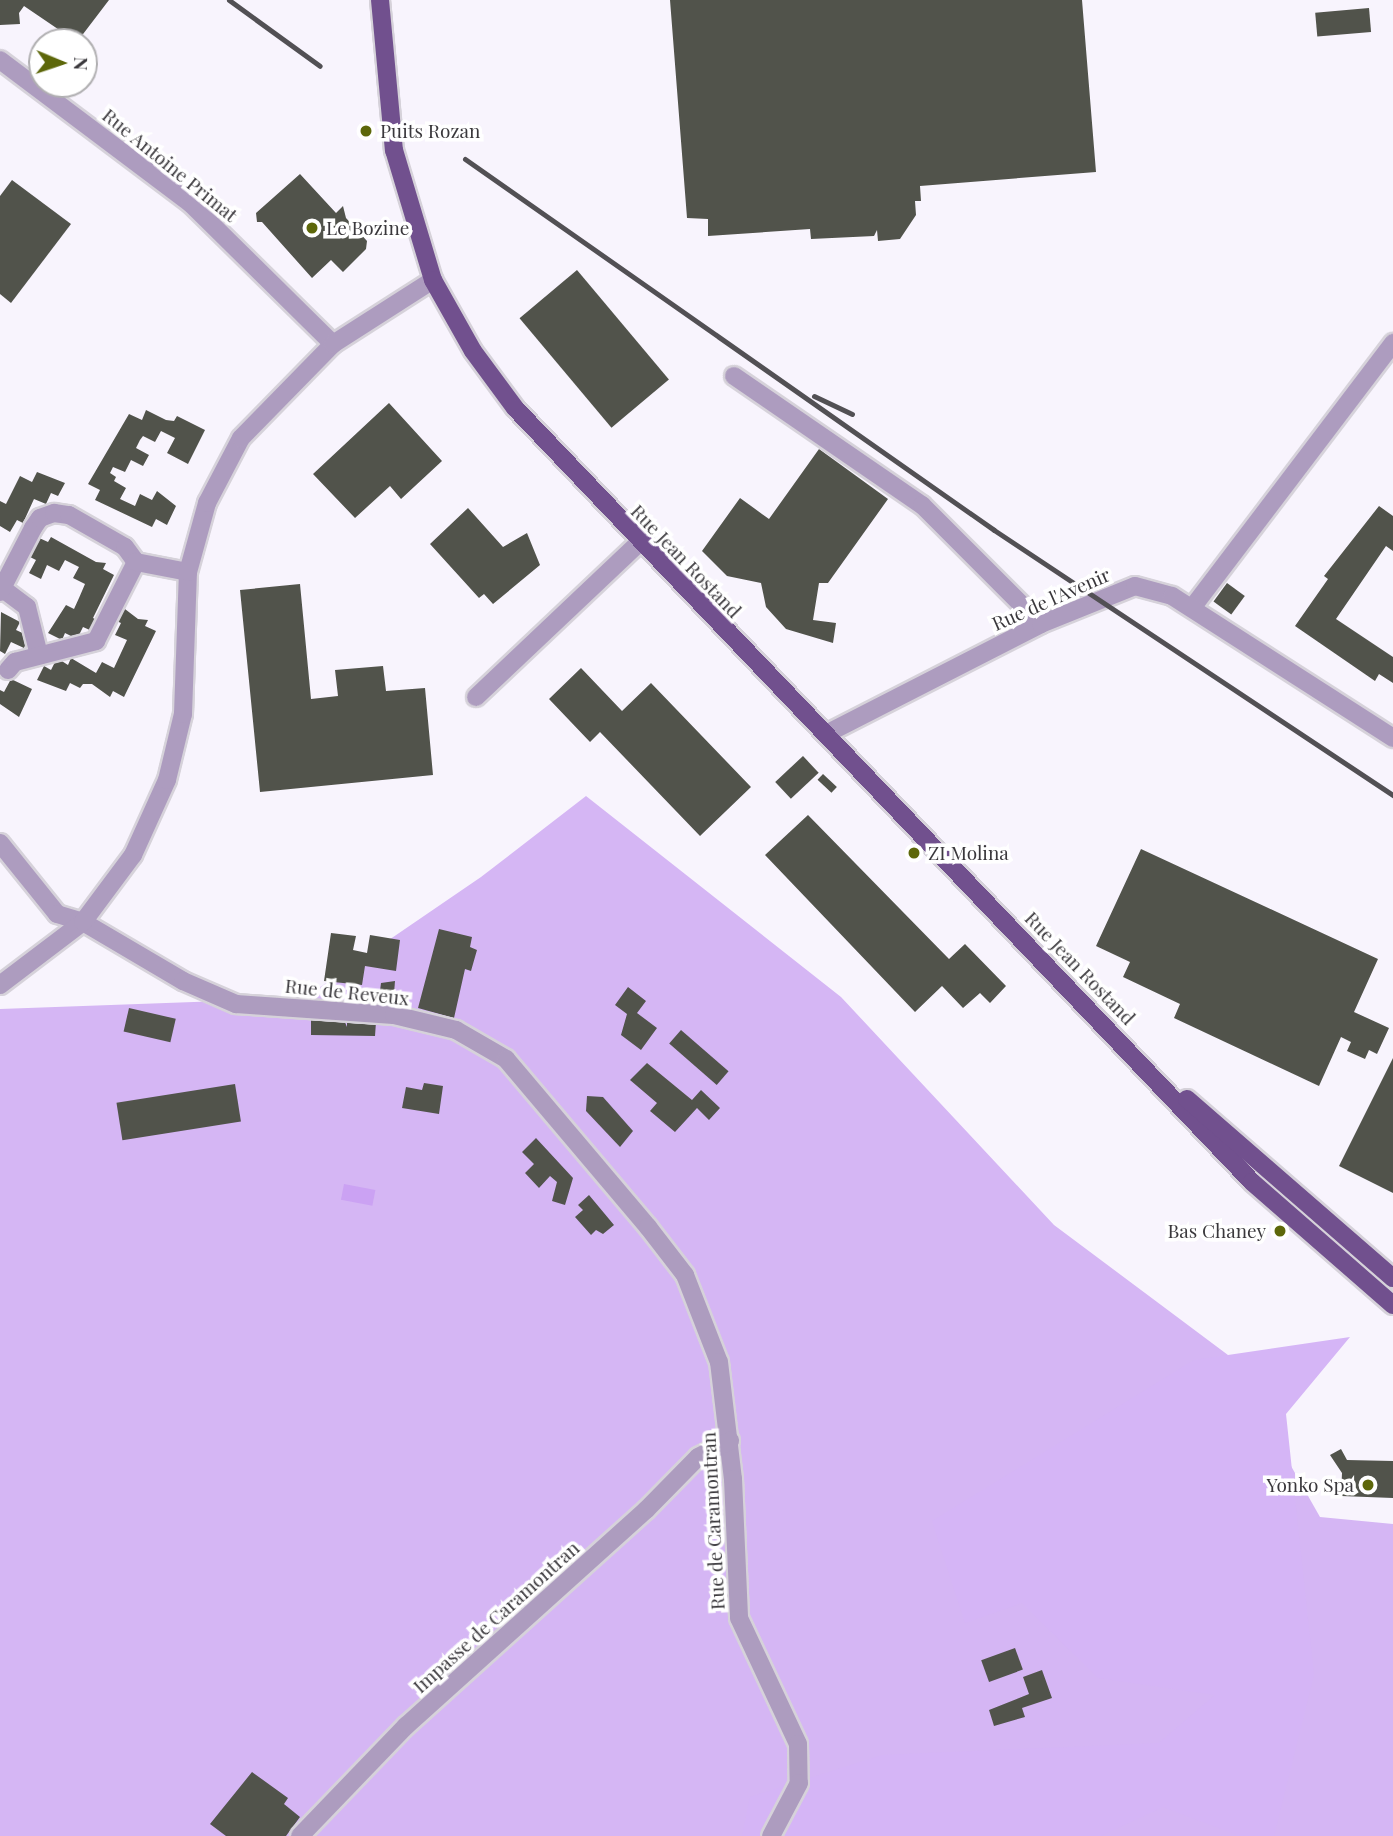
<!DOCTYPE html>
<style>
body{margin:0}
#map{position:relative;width:1393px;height:1836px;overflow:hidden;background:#f8f4fd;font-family:"Playfair Display",serif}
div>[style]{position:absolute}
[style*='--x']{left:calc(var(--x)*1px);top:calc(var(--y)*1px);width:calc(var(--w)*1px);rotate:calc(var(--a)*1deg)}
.green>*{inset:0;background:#d5b6f4}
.forest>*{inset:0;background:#d5b5f6}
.water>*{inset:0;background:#cba2f3;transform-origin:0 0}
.building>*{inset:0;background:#51534b;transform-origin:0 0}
.roads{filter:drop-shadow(2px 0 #d6d2da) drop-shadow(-2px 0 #d6d2da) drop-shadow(0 2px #d6d2da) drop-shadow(0 -2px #d6d2da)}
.minor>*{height:18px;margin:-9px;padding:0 9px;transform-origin:9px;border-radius:9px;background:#ad9cbf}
.major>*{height:18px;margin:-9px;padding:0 9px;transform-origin:9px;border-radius:9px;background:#71508e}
.rail>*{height:5px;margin:-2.5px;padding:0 2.5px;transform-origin:2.5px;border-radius:2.5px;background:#525054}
.dots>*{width:19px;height:19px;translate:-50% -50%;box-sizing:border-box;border:4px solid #fff;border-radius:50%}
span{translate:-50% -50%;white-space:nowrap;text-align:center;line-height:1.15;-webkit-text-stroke:7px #fff;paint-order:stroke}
.poi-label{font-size:19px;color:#3a383c}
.left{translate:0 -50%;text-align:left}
.right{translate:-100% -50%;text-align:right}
.street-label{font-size:19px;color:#3a383c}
.north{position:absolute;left:28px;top:28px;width:70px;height:70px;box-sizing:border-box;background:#fff;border:2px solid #b0afb1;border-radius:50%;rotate:92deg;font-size:19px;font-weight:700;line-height:28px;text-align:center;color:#3a383c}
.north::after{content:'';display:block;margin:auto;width:24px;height:32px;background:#5d670a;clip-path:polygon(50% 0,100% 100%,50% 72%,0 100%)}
</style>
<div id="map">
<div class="green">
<div style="clip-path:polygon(586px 796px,841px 997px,1054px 1225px,1228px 1355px,1320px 1517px,1393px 1524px,1393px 1836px,0 1836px,0 1009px,304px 998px,481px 877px)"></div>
</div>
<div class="forest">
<div style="clip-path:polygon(1350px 1337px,1286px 1414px,1314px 1675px,1274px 1836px,1240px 1836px,1163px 1807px,1101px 1836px,742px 1836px,750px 1797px,882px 1755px,1159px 1743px,1215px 1695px,1098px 1678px,1022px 1603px,965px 1623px,932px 1521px,1194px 1360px)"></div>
</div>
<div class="water">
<div style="left:344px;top:1184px;width:32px;height:16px;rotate:11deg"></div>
</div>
<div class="building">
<div style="clip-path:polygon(0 0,109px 0,77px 42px,24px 6px,19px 13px,20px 24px,0 25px)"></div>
<div style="clip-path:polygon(670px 0,1082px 0,1096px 172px,920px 186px,921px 201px,915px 201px,916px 215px,900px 239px,878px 241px,877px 230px,874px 236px,811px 239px,810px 229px,708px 236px,708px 219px,687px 218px)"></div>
<div style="left:1369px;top:8px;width:24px;height:54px;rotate:85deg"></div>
<div style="clip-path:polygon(300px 174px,336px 213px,343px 206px,346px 218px,367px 241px,366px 249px,343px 272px,331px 260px,312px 278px,262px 222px,257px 222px,256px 213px)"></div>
<div style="clip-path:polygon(12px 180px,71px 224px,11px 303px,0 294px,0 196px)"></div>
<div style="left:577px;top:270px;width:143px;height:75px;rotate:50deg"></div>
<div style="clip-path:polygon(389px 403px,442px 461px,401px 499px,390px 486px,355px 518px,313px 474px)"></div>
<div style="clip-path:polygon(146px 410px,166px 420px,174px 421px,177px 416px,205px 430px,188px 464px,167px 453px,175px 438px,161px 431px,155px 442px,143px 436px,140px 440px,136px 448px,149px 455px,143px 466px,131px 460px,125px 472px,113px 467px,110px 473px,116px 477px,114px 481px,126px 488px,120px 499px,135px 506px,140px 494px,152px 500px,157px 491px,176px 506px,167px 525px,156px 519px,152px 527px,95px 500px,100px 490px,88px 484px,129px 414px,142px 420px)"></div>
<div style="clip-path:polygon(819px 449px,888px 499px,828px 583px,819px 583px,813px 620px,836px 623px,833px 643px,786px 629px,766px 607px,761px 583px,727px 576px,702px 551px,740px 498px,769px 519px)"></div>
<div style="clip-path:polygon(37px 472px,65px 483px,58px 496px,51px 493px,46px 504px,34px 499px,23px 523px,17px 520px,10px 532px,0 526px,0 501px,6px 504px,20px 476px,32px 482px)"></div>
<div style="clip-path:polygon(1379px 506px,1393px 516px,1393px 551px,1386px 546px,1336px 619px,1393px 657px,1393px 683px,1379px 674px,1375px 681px,1295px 626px,1328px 579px,1324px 576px)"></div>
<div style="clip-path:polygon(468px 508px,503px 547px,527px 533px,540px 565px,493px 604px,484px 594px,479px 598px,430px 544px)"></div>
<div style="clip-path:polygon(37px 537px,48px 542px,51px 537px,96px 562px,106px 563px,103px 569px,114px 575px,93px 618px,97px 620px,92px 631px,83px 627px,77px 639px,65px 633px,62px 640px,48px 633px,66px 605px,74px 609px,79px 598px,85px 584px,73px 578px,79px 567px,65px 560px,59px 571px,47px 565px,41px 579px,29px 573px,36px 560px,28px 556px)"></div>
<div style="left:1227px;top:583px;width:22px;height:23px;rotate:36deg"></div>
<div style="clip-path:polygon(300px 584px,311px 699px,338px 696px,335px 670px,383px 666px,386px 691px,425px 688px,433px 775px,260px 792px,240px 590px)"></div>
<div style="clip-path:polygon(121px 606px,138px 619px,148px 620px,145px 626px,156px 631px,124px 697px,113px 691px,110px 697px,92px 684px,83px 684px,80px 688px,70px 683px,66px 691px,37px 680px,44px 666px,51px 670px,57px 658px,68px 665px,71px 658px,96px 673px,102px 662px,114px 668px,127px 640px,115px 635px,121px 623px,114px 620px)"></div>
<div style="clip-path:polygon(1px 612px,20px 622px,16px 630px,29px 636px,24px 648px,11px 642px,5px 654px,0 651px)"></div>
<div style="clip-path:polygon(581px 668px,622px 711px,651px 683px,751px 787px,700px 836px,600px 732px,590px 742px,549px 699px)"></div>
<div style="clip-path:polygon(11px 679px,32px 689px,19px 717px,0 704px,0 690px,4px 692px)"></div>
<div style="left:803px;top:756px;width:23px;height:38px;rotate:47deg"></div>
<div style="left:823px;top:774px;width:19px;height:8px;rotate:43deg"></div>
<div style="clip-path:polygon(808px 815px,949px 959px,965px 944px,1006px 986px,990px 1003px,980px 993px,963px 1008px,942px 986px,915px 1012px,765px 855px)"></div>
<div style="clip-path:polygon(1141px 849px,1378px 959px,1354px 1012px,1389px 1028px,1377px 1054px,1369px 1050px,1365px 1059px,1347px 1051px,1351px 1042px,1341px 1037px,1319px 1086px,1174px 1018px,1180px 1004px,1123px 977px,1130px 962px,1096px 946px)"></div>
<div style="clip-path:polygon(439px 929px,472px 937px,470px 947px,477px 950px,471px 971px,465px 969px,454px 1018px,418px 1008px)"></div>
<div style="clip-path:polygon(331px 933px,356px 936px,353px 950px,367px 953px,370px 935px,400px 940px,396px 971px,365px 966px,362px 985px,324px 981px)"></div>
<div style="clip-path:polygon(395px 981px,393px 1006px,378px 1006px,381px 983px)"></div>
<div style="clip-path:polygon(628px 987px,646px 1001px,637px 1013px,657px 1028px,641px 1050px,621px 1035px,627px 1014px,615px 1005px)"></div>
<div style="left:129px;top:1008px;width:48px;height:24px;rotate:13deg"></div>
<div style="clip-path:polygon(311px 1019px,344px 1020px,347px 1027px,347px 1020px,376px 1022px,375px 1036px,311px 1035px)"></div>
<div style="left:681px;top:1030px;width:63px;height:18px;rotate:41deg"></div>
<div style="clip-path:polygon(1393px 1058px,1393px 1193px,1339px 1166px)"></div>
<div style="clip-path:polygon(647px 1063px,692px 1100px,701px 1090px,720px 1108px,709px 1120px,697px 1108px,675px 1132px,650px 1111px,657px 1103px,630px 1080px)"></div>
<div style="clip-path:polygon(424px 1083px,443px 1086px,439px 1114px,402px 1108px,406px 1087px,422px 1090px)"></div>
<div style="left:235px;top:1084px;width:38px;height:120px;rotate:81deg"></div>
<div style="clip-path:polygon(587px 1096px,603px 1097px,633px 1131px,620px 1147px,586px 1111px)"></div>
<div style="clip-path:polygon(536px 1138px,573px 1178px,565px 1205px,552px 1201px,557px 1182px,550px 1176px,539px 1188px,525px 1173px,534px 1164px,522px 1152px)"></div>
<div style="clip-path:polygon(589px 1195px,614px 1225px,603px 1234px,596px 1230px,591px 1235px,575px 1217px,583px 1210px,578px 1205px)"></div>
<div style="clip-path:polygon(1341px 1449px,1347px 1460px,1393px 1461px,1393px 1498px,1341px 1496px,1342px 1473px,1330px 1455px)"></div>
<div style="left:1015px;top:1648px;width:23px;height:36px;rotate:70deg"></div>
<div style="clip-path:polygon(1042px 1670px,1052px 1698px,1022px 1708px,1025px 1717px,994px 1726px,989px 1710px,1029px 1694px,1023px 1677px)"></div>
<div style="clip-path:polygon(252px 1772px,288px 1798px,284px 1804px,300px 1817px,286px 1836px,226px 1836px,210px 1824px)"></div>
</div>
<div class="roads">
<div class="minor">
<div style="--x:0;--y:60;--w:238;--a:37"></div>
<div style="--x:190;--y:203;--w:201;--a:44.6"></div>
<div style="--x:734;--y:376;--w:228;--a:34.5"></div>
<div style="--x:922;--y:505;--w:168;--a:45"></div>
<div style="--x:3;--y:589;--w:30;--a:37"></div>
<div style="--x:27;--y:607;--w:49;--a:76"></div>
<div style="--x:0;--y:592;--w:72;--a:-62.7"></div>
<div style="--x:33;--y:528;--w:12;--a:-55"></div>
<div style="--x:40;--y:518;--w:15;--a:-20"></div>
<div style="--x:54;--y:513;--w:15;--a:8"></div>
<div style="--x:69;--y:515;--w:64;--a:29.7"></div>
<div style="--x:125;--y:547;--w:19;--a:54"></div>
<div style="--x:1192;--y:608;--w:333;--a:-52.8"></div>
<div style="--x:8;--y:670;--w:11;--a:-49"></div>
<div style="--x:15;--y:662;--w:84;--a:-14.5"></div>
<div style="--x:96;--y:641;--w:89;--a:-63.1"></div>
<div style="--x:136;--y:562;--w:53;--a:10.9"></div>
<div style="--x:476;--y:697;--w:224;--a:-43.4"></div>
<div style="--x:828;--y:733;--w:239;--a:-27.1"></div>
<div style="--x:1041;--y:624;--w:101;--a:-22"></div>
<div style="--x:1135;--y:586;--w:38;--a:15"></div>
<div style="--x:1172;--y:596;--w:263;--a:32.7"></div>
<div style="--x:0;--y:843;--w:91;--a:51.2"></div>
<div style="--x:57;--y:914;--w:27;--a:17"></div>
<div style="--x:83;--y:922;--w:116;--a:30.5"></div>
<div style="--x:183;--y:981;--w:58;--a:23.5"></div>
<div style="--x:236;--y:1004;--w:158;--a:4"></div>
<div style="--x:394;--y:1015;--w:64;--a:13.6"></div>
<div style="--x:456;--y:1030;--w:58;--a:30.1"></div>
<div style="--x:506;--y:1059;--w:220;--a:49.8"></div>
<div style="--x:648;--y:1227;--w:61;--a:52.4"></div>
<div style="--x:685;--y:1275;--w:93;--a:68.7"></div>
<div style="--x:719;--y:1362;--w:118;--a:83.2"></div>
<div style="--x:733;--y:1479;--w:139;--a:87.5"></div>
<div style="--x:739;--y:1618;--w:139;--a:64.9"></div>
<div style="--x:798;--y:1744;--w:39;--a:89"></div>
<div style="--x:799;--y:1783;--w:60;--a:117.8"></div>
<div style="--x:0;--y:985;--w:104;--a:-37.2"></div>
<div style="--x:83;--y:922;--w:84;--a:-53.3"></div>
<div style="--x:133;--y:855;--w:82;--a:-65.6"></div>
<div style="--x:167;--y:780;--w:68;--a:-76.4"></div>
<div style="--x:183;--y:714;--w:142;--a:-88"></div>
<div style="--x:188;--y:572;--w:72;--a:-74.6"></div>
<div style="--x:207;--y:503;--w:73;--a:-62.4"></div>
<div style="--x:241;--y:438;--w:132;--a:-45.6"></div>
<div style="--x:333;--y:344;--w:119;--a:-32.6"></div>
<div style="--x:300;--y:1836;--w:153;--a:-46.1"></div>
<div style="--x:406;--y:1726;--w:323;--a:-42"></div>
<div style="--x:646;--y:1510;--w:74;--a:-45.5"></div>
<div style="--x:698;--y:1457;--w:36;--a:-27"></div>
</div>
<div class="major">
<div style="--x:380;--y:0;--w:151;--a:84.7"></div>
<div style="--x:394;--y:150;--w:136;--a:73.3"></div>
<div style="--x:433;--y:280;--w:81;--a:60.6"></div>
<div style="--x:473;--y:351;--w:71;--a:53.6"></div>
<div style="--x:515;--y:408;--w:1069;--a:46.4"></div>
<div style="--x:1252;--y:1182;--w:187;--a:41.1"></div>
<div style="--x:1187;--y:1099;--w:273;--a:41"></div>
</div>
</div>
<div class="rail">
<div style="--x:229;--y:0;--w:112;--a:36"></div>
<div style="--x:465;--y:159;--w:646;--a:35.04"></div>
<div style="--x:994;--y:530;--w:479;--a:33.6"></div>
<div style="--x:814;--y:396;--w:42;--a:25.3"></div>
</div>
<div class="dots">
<div style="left:366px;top:131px;background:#5d670a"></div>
<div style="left:312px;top:228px;background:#5d670a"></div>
<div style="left:914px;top:853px;background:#5d670a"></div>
<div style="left:1280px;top:1231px;background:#5d670a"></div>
<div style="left:1368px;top:1485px;background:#5d670a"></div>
</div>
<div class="poi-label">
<span class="left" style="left:380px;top:131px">Puits Rozan</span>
<span class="left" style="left:326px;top:228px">Le Bozine</span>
<span class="left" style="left:928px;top:853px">ZI Molina</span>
<span class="right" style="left:1266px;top:1231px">Bas Chaney</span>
<span class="right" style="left:1354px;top:1485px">Yonko Spa</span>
</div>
<div class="street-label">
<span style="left:170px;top:165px;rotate:39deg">Rue Antoine Primat</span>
<span style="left:686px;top:561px;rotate:46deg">Rue Jean Rostand</span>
<span style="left:1051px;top:599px;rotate:-24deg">Rue de l'Avenir</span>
<span style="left:1080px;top:968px;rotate:46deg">Rue Jean Rostand</span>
<span style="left:347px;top:992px;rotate:6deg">Rue de Reveux</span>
<span style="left:713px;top:1521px;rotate:-93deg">Rue de Caramontran</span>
<span style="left:496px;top:1617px;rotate:-42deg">Impasse de Caramontran</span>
</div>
<div class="north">N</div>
</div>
